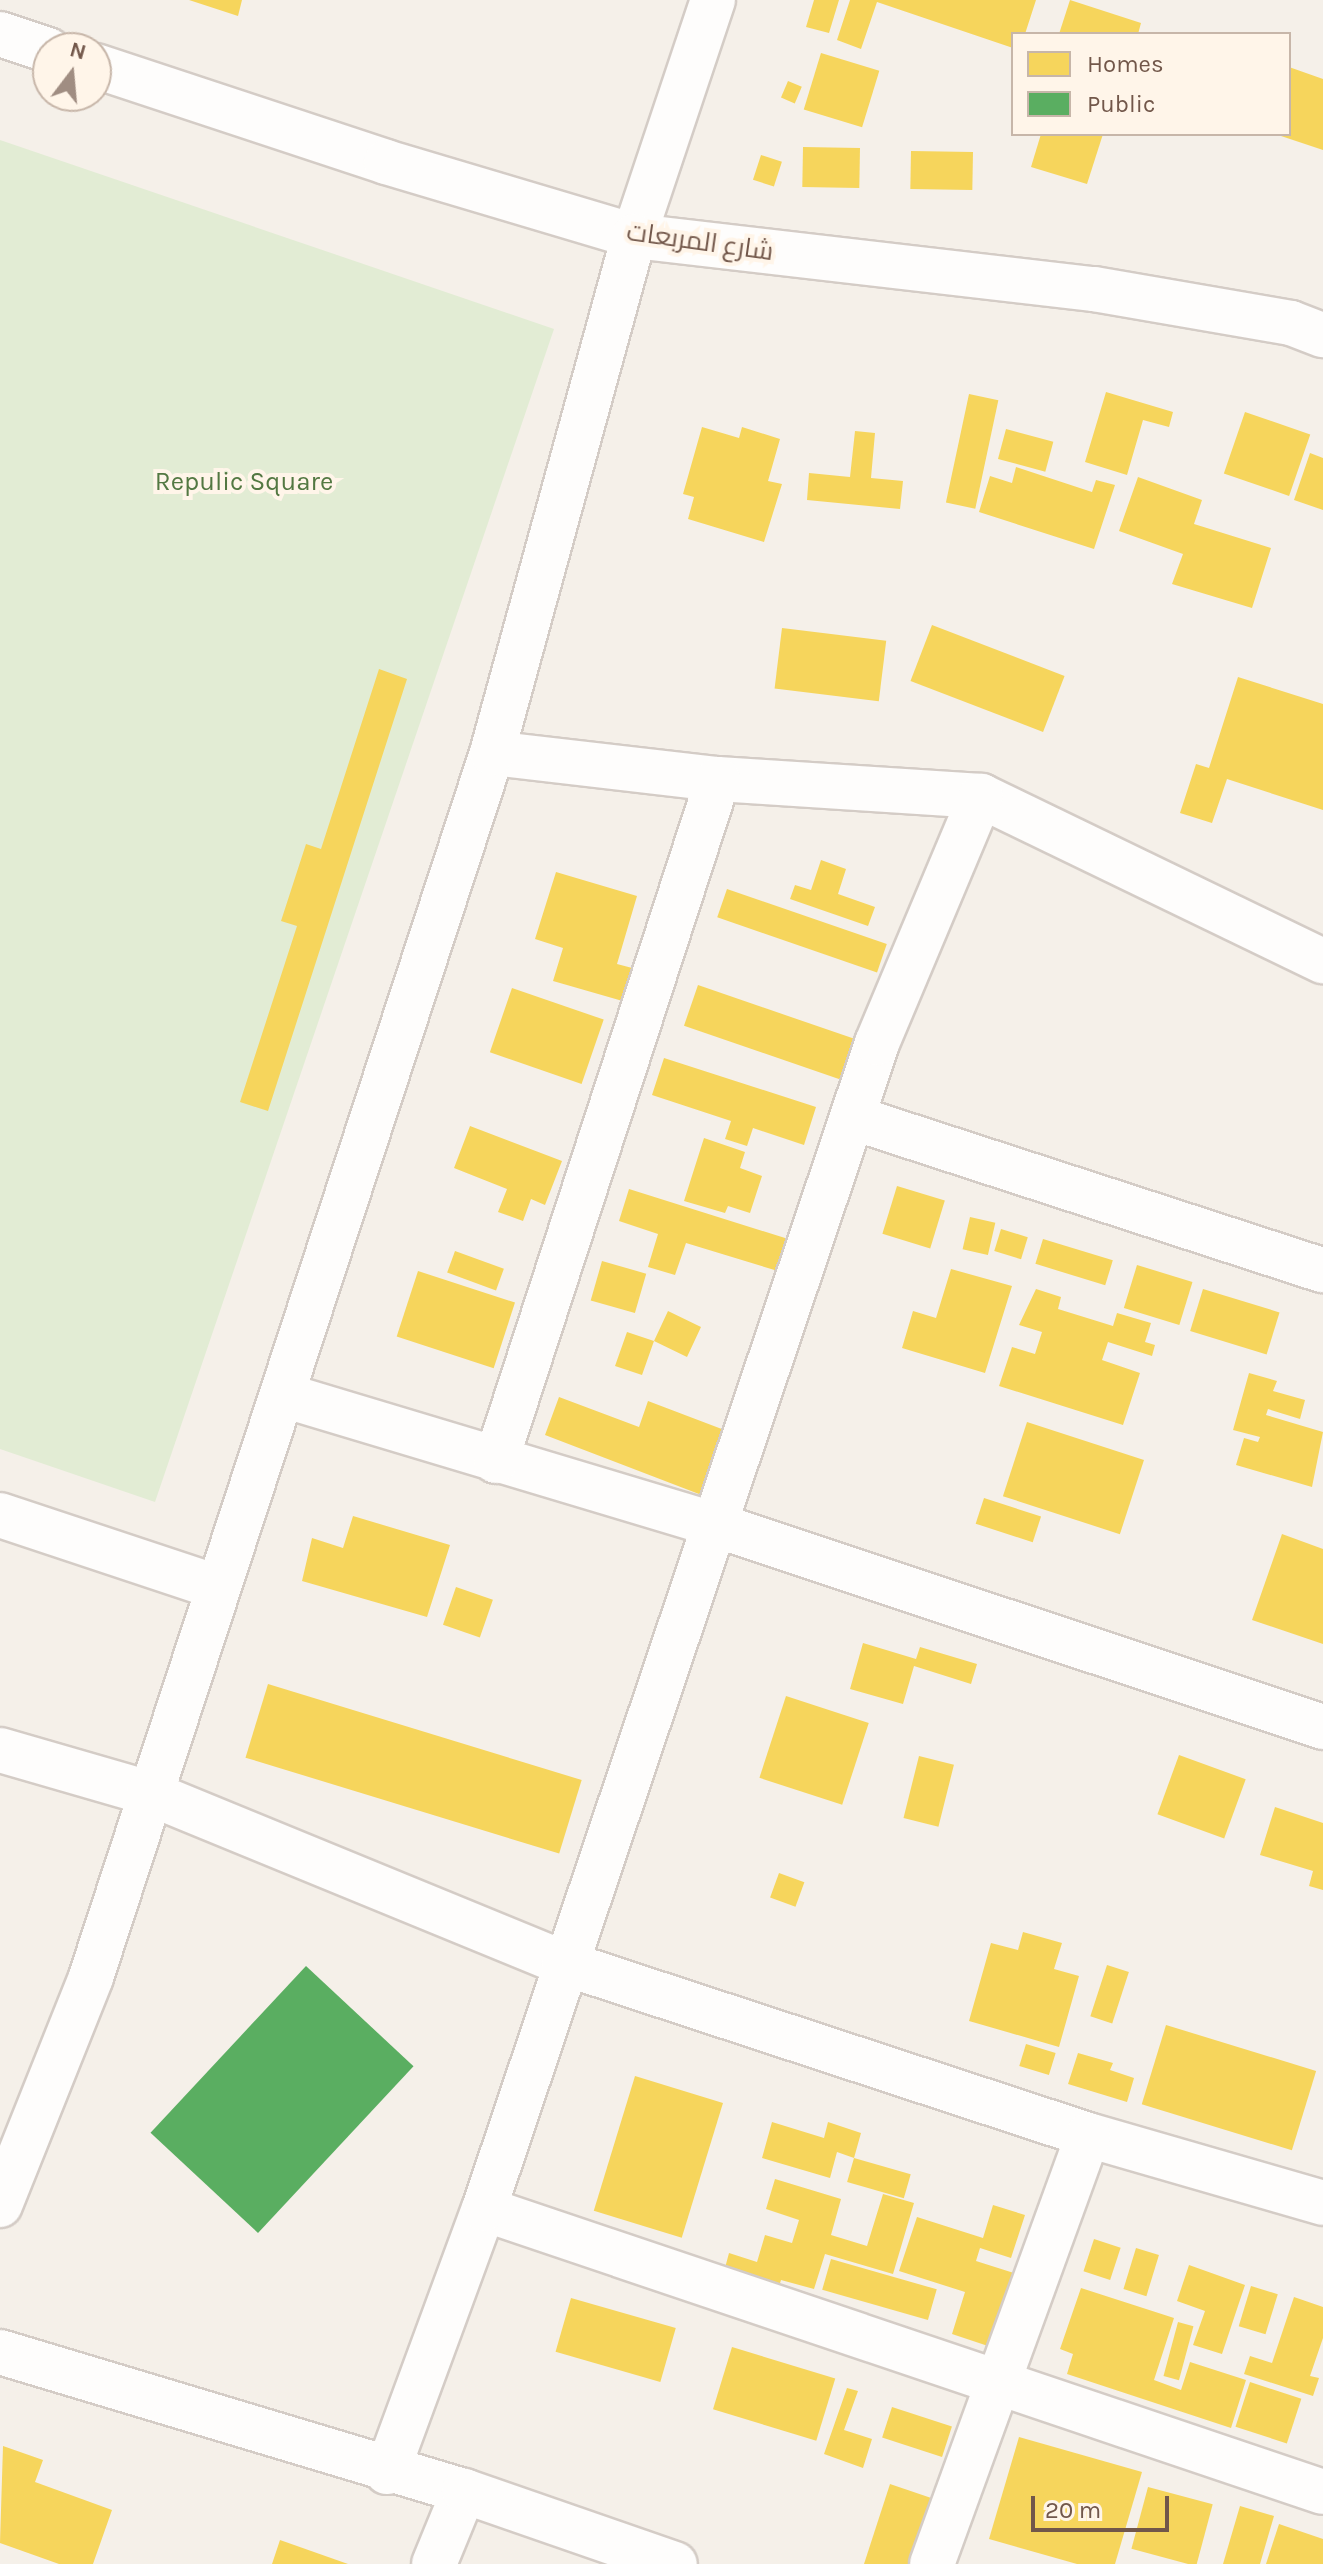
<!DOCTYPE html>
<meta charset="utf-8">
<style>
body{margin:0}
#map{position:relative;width:1323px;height:2564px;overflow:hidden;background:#f5f0e9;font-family:Karla,Cairo,sans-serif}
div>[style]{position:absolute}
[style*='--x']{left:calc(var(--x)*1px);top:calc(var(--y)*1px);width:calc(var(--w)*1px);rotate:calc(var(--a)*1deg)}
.green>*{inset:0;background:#e2ecd4}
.homes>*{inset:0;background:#f6d55c;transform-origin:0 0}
.public>*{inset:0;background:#5aae61;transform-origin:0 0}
.roads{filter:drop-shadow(2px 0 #d4ccc6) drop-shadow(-2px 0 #d4ccc6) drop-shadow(0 2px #d4ccc6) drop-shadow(0 -2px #d4ccc6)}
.street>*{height:44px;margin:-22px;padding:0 22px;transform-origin:22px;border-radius:22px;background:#fefdfc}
.secondary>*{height:44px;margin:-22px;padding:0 22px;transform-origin:22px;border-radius:22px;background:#fefdfc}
span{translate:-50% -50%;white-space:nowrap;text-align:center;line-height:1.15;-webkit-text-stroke:8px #fff5e9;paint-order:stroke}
.street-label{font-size:26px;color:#72574a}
.park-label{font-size:26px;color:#537842}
.legend{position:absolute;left:1011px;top:32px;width:280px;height:104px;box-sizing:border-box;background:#fff5e9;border:2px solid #c7b6a9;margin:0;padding:10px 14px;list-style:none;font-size:24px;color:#72574a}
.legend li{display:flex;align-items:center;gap:16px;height:40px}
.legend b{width:40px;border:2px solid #c7b6a9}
.north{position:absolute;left:32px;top:32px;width:80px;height:80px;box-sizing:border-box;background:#fff5e9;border:2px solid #c7b6a9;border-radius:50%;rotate:16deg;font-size:22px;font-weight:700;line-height:32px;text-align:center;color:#72574a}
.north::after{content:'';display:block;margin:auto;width:28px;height:36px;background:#a08d82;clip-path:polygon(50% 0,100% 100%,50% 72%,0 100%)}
.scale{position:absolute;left:1031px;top:2496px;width:138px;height:36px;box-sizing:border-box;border:4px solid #72574a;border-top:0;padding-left:10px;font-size:24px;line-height:28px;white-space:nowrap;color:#72574a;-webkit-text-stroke:6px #fff5e9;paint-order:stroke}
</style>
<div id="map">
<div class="green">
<div style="clip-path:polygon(0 140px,554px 329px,155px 1502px,0 1449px)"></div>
</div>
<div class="homes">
<div style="clip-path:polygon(189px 0,242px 0,238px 16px)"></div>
<div style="clip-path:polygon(814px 0,839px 0,829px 33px,806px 27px)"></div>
<div style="clip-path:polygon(850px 0,1036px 0,1025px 34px,1013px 34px,1013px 48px,877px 2px,861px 49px,837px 40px)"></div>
<div style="clip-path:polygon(1070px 0,1141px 23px,1138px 34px,1059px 34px)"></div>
<div style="left:821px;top:53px;width:61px;height:59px;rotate:17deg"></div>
<div style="clip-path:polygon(1289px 67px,1323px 79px,1323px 150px,1278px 135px,1289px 134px)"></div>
<div style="left:788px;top:81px;width:15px;height:18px;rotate:23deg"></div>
<div style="clip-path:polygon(1041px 134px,1103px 134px,1087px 184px,1031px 167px)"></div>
<div style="left:803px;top:147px;width:57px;height:40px;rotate:1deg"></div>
<div style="left:911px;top:151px;width:62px;height:38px;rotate:1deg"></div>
<div style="left:761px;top:155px;width:22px;height:26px;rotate:18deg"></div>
<div style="clip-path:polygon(1106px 392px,1173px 412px,1169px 427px,1143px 420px,1127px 475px,1085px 462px)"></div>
<div style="left:969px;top:394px;width:30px;height:111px;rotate:12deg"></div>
<div style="left:1245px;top:412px;width:69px;height:65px;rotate:19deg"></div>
<div style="clip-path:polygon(702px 427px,739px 438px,742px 427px,780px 439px,768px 481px,782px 484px,764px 542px,688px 519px,694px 497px,683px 494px)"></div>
<div style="left:1006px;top:429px;width:49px;height:31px;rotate:15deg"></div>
<div style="clip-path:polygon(855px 431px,875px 433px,871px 478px,903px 481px,900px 509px,807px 500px,809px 473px,850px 477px)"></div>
<div style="clip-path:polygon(1310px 453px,1323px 458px,1323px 510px,1294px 500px)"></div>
<div style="clip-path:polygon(1016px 467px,1092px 492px,1096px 480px,1115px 485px,1094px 549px,979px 512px,990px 476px,1012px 483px)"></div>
<div style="clip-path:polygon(1138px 477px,1202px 500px,1194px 524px,1271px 548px,1252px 608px,1172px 584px,1183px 554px,1119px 531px)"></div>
<div style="left:932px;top:625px;width:142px;height:60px;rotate:21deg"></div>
<div style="left:782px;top:628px;width:105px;height:61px;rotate:7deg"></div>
<div style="clip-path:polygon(379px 669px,407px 679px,268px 1111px,240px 1102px,297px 926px,281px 921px,306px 844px,321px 849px)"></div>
<div style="clip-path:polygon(1238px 677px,1323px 704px,1323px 810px,1227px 779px,1212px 823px,1180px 813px,1196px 764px,1209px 768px)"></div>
<div style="clip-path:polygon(821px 860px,846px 869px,838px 894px,875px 907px,868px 926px,790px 899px,795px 885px,811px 890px)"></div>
<div style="clip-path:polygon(556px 872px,637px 896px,617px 964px,636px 969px,626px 1002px,553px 981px,563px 948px,535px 939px)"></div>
<div style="left:727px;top:889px;width:169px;height:30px;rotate:19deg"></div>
<div style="left:698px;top:985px;width:173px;height:43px;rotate:19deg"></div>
<div style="left:512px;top:988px;width:97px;height:68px;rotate:19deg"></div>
<div style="clip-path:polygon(664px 1058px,816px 1107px,804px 1145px,753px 1128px,747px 1146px,725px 1139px,731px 1121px,652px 1095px)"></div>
<div style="clip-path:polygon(470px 1126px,562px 1161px,545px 1205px,531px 1199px,523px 1221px,498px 1212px,507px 1189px,454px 1168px)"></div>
<div style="clip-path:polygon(704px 1138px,745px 1152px,740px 1168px,762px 1176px,750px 1213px,728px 1206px,725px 1213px,684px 1201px)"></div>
<div style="left:897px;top:1186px;width:50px;height:50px;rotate:17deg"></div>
<div style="clip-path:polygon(629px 1189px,801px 1243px,791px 1275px,686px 1243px,675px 1275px,648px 1267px,658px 1234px,619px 1221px)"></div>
<div style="left:970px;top:1217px;width:26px;height:33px;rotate:13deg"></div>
<div style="left:1001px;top:1229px;width:28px;height:23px;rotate:17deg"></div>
<div style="left:1043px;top:1239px;width:73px;height:26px;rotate:17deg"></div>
<div style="left:455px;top:1251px;width:52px;height:23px;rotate:20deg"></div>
<div style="left:602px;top:1261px;width:46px;height:41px;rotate:16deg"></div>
<div style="left:1137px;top:1265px;width:58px;height:45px;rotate:17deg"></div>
<div style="clip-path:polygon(951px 1269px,1012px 1286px,985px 1373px,902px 1348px,913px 1311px,936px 1318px)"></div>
<div style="left:418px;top:1271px;width:102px;height:69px;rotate:18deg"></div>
<div style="clip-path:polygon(1036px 1289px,1061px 1297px,1058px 1309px,1113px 1326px,1117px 1313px,1151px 1323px,1145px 1342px,1155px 1345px,1152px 1356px,1108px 1342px,1102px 1360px,1140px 1373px,1123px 1425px,999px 1386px,1012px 1347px,1035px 1354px,1042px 1332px,1019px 1325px)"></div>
<div style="left:1203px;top:1289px;width:80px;height:44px;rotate:17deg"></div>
<div style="clip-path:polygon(668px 1311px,701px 1327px,687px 1357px,654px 1341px,642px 1375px,615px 1366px,627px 1332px,654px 1341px)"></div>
<div style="clip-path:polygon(1249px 1373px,1277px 1381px,1273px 1391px,1305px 1400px,1300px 1419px,1268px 1409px,1266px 1415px,1323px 1432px,1312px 1487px,1236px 1465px,1244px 1438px,1258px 1442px,1260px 1437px,1233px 1430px)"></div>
<div style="clip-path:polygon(559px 1397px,639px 1427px,648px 1401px,727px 1431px,712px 1499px,545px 1435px)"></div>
<div style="left:1027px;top:1422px;width:123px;height:78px;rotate:18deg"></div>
<div style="left:984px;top:1498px;width:60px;height:27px;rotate:18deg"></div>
<div style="clip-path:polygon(353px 1516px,450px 1545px,427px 1617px,302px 1581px,312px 1538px,343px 1548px)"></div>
<div style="clip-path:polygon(1282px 1534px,1323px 1549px,1323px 1644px,1252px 1620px)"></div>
<div style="left:456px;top:1587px;width:39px;height:40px;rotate:19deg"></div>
<div style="clip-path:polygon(863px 1643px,916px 1659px,920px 1647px,977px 1664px,971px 1684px,914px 1666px,903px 1704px,850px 1689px)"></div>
<div style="left:268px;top:1684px;width:328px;height:77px;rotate:17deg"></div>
<div style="left:786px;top:1696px;width:87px;height:86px;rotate:18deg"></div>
<div style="left:1179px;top:1755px;width:71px;height:63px;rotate:20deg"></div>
<div style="left:919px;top:1756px;width:36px;height:64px;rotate:14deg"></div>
<div style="clip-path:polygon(1275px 1807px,1323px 1823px,1323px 1890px,1309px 1886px,1313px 1871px,1260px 1855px)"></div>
<div style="left:779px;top:1873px;width:27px;height:26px;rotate:20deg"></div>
<div style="clip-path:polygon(1023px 1932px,1062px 1943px,1054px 1969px,1079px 1976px,1059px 2047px,969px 2021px,991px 1943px,1018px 1950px)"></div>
<div style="left:1107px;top:1965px;width:23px;height:54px;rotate:18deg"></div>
<div style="left:1166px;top:2025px;width:157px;height:83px;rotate:17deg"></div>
<div style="left:1026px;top:2044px;width:31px;height:23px;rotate:17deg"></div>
<div style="clip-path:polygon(1078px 2053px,1113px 2063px,1110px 2070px,1134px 2078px,1127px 2102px,1068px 2084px)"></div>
<div style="left:635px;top:2076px;width:92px;height:141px;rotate:17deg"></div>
<div style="clip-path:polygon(772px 2122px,824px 2138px,828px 2122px,861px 2133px,854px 2158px,837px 2152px,830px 2178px,762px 2158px)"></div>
<div style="left:854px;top:2158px;width:59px;height:25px;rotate:16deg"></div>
<div style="clip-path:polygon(775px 2179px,841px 2199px,831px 2235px,867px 2246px,883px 2194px,914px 2203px,893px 2274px,825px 2254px,814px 2289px,781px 2280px,776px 2296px,722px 2279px,729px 2253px,757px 2262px,765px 2235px,792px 2243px,799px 2220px,766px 2209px)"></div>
<div style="clip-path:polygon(993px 2205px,1025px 2215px,1011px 2258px,980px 2248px,976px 2261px,1017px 2274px,994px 2348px,952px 2334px,965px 2292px,899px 2271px,917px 2217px,983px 2238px)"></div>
<div style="left:1094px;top:2239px;width:28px;height:34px;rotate:18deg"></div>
<div style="left:1136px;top:2248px;width:24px;height:43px;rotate:17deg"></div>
<div style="left:831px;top:2259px;width:110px;height:32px;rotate:16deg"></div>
<div style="clip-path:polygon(1189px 2265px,1245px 2285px,1222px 2354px,1193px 2345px,1205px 2311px,1177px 2301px)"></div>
<div style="left:1251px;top:2286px;width:28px;height:42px;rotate:17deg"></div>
<div style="clip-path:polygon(1081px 2288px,1174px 2318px,1154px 2380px,1181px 2390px,1190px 2362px,1246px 2380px,1231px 2428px,1067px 2374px,1073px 2354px,1060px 2349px)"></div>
<div style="clip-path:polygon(1294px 2297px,1323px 2307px,1323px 2338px,1310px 2376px,1319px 2378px,1313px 2396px,1244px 2374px,1250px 2356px,1272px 2363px)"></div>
<div style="left:571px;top:2298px;width:109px;height:56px;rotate:16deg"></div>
<div style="left:1178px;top:2322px;width:16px;height:56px;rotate:15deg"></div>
<div style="left:732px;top:2347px;width:108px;height:65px;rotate:17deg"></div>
<div style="left:1250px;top:2382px;width:54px;height:47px;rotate:18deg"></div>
<div style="clip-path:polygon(847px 2388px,858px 2391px,844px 2430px,872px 2439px,863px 2468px,824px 2454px)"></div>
<div style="left:892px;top:2407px;width:63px;height:32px;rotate:18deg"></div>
<div style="clip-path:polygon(1019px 2437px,1142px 2472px,1115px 2564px,1077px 2564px,989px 2539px)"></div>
<div style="clip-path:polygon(3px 2446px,43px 2460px,35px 2482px,112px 2510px,93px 2564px,59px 2564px,0 2543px)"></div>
<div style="clip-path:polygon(890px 2484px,943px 2502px,922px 2564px,864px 2564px)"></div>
<div style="left:1148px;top:2487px;width:67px;height:64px;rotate:15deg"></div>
<div style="clip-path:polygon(1240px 2506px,1274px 2516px,1260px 2564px,1223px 2564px)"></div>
<div style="clip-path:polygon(1279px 2524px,1323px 2539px,1323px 2564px,1266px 2564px)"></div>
<div style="clip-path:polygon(280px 2540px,348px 2564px,272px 2564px)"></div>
</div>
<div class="public">
<div style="left:306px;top:1966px;width:147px;height:228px;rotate:43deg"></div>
</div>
<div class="roads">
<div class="street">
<div style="--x:634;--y:236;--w:249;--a:-71.5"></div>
<div style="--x:492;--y:753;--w:227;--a:6.6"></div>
<div style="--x:718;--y:779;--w:264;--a:3.7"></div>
<div style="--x:981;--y:796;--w:380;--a:25.8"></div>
<div style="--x:854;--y:1118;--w:493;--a:18"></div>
<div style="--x:283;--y:1395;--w:452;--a:16.7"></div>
<div style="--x:716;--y:1525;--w:640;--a:18.41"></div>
<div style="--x:496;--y:1461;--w:717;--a:-71.97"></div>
<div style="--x:0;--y:1515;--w:229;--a:18.4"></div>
<div style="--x:0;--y:1750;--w:155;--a:16.1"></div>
<div style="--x:149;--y:1793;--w:448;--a:22.3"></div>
<div style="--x:564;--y:1963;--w:552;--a:18.17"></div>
<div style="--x:1088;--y:2135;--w:245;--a:16.1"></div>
<div style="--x:484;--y:2209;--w:885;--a:18.64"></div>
<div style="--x:387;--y:2472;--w:280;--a:-69.8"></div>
<div style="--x:484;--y:2209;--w:1230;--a:-71.37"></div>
<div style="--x:877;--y:1043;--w:268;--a:-67.2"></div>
<div style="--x:434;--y:2564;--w:79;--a:-67.7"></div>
<div style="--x:932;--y:2564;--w:456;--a:-70"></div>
</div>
<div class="secondary">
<div style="--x:0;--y:34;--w:51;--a:18.4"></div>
<div style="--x:96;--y:66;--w:305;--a:18.3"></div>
<div style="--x:386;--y:162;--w:259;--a:16.6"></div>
<div style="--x:634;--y:236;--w:463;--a:6.6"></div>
<div style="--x:1094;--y:289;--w:200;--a:9.8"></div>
<div style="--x:1291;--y:323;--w:34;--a:21"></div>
<div style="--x:0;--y:2205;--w:245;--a:-68.2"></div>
<div style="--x:91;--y:1977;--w:1288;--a:-71.86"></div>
<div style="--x:492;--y:753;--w:536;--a:-74.64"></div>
<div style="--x:0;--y:2352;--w:484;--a:16.7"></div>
<div style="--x:464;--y:2491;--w:223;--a:19.1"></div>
</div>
</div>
<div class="street-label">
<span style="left:700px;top:242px;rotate:8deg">شارع المربعات</span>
</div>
<div class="park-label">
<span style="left:244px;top:482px">Repulic Square</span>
</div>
<ul class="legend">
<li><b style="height:22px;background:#f6d55c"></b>Homes</li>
<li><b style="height:22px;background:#5aae61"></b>Public</li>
</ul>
<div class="north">N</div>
<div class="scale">20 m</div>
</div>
